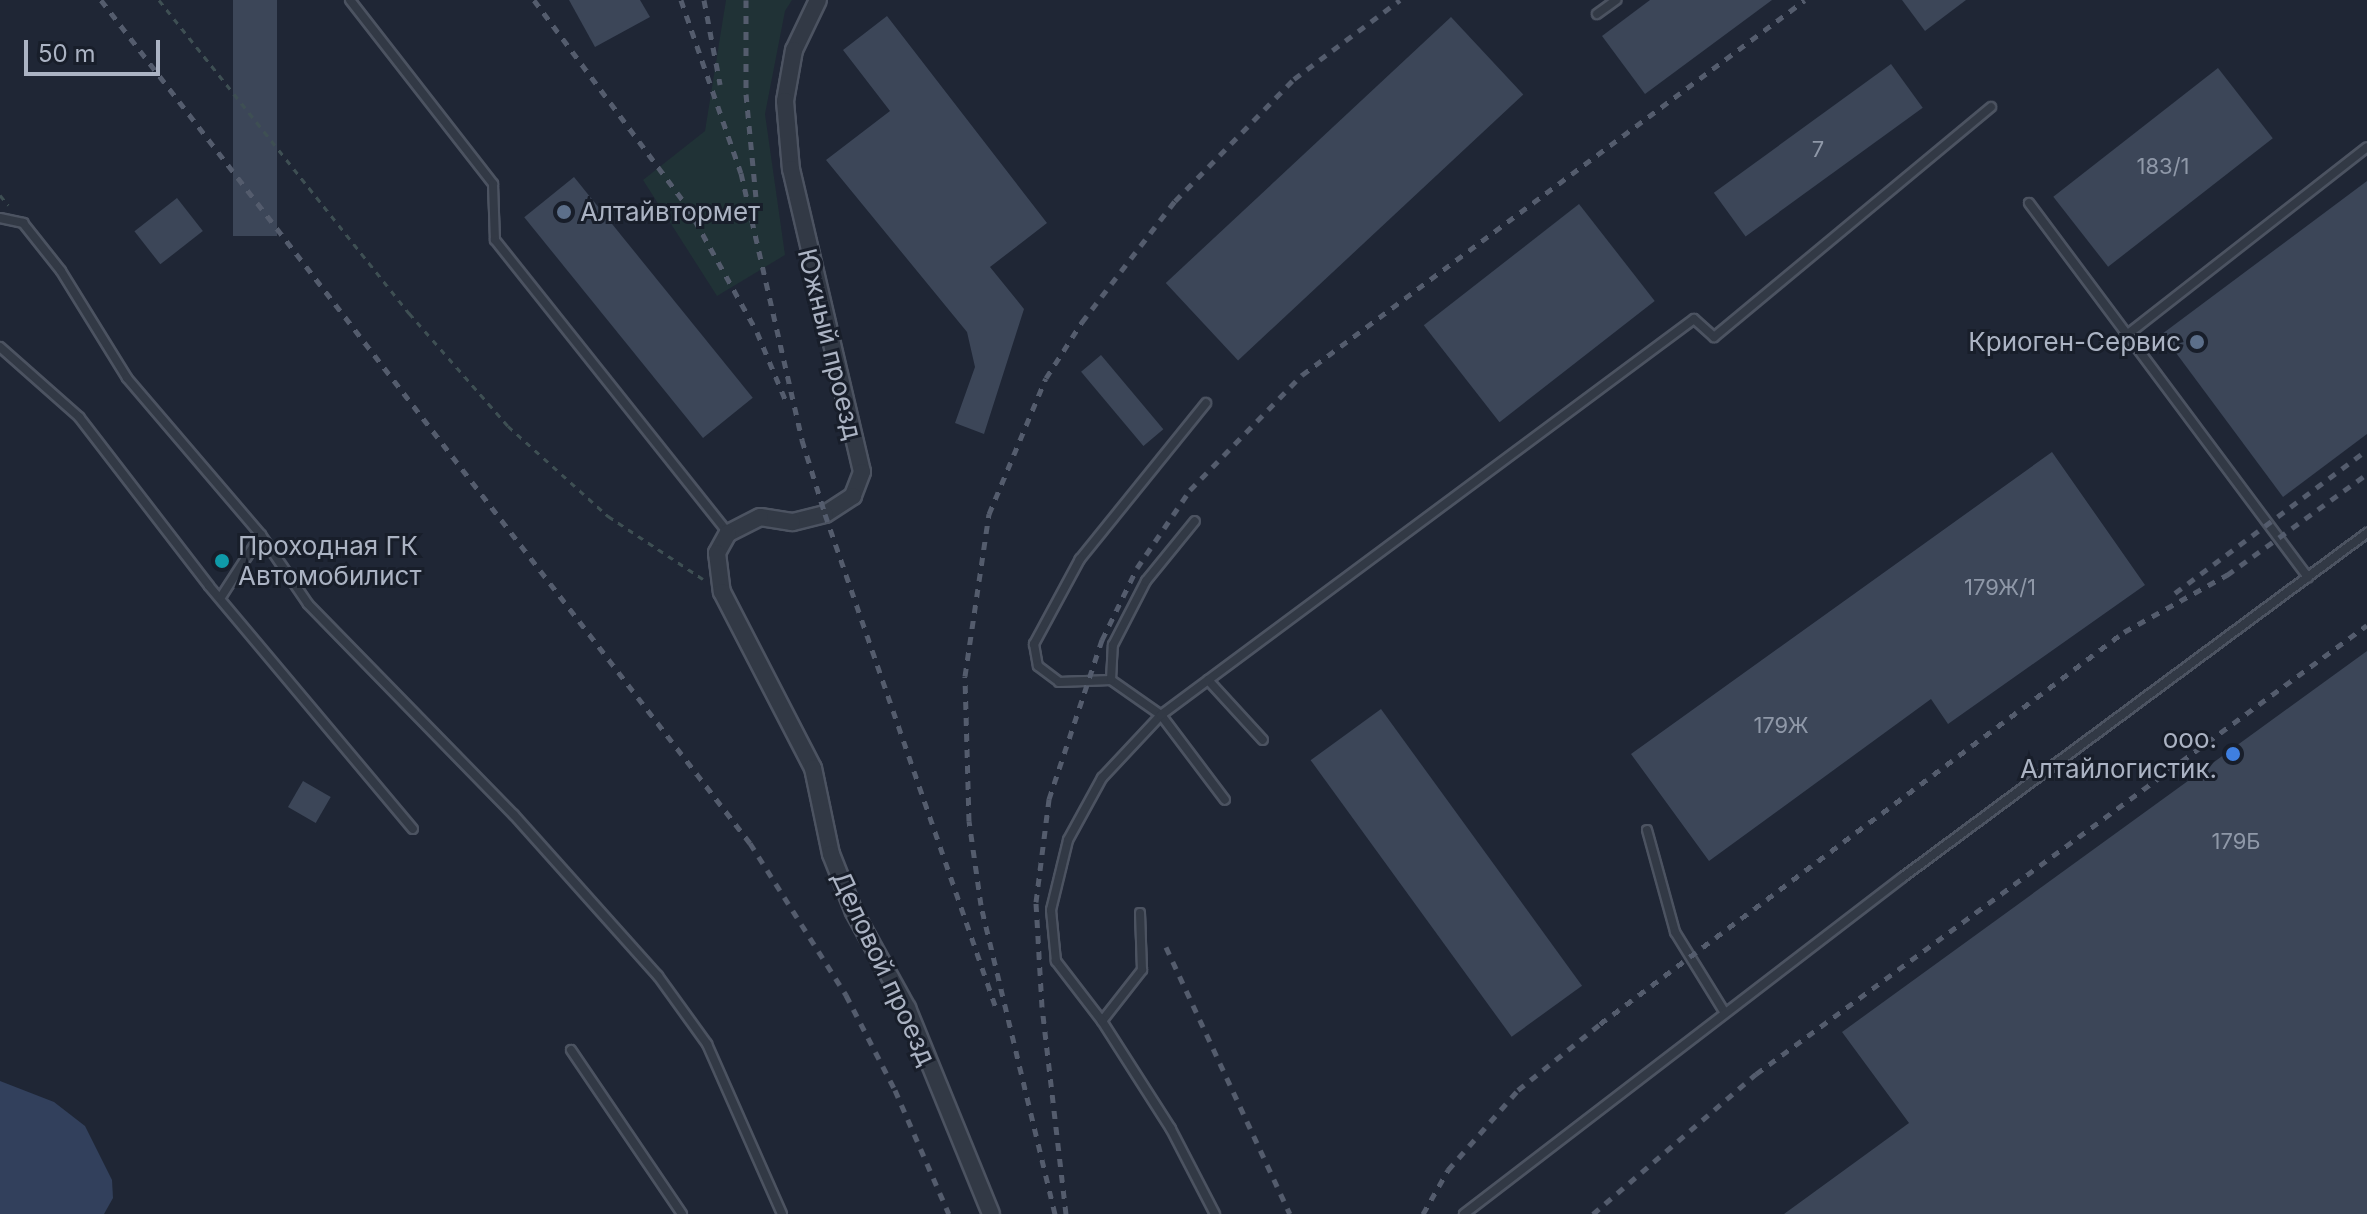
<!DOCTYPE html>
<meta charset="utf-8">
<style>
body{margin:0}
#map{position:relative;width:2367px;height:1214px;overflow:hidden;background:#1f2635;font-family:Inter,sans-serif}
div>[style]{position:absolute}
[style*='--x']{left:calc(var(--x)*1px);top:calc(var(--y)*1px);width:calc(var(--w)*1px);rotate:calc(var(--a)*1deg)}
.green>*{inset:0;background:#203236}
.water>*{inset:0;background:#32405c}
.building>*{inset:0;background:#3c4658;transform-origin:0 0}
.path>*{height:3px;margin-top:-1.5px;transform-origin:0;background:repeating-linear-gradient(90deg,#3e4f53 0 6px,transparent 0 12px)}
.roads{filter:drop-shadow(2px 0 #4c5361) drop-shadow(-2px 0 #4c5361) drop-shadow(0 2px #4c5361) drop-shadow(0 -2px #4c5361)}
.service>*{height:8px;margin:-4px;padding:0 4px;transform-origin:4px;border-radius:4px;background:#323945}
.minor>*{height:16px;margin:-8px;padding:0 8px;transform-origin:8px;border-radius:8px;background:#323945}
.rail>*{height:5px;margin-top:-2.5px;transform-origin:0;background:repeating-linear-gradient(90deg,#545c6d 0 8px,transparent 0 16px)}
.dots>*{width:22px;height:22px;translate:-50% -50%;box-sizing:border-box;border:4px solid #181e2a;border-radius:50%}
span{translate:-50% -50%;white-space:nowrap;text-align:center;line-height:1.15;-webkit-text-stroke:6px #181e2a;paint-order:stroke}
.number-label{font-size:22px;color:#8f98a8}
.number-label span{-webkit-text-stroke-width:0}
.poi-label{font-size:26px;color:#abb3c3}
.left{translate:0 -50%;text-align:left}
.right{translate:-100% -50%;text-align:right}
.street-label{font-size:26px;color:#abb3c3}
.scale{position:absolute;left:24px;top:40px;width:136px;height:36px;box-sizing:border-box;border:4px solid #abb3c3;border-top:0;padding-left:10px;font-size:24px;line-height:28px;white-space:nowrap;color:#abb3c3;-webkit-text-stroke:6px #181e2a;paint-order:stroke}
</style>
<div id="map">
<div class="green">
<div style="clip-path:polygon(726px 0,792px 0,785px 11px,765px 114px,785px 255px,717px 296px,643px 180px,705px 131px)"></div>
</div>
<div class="water">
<div style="clip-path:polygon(0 1081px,54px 1102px,85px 1126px,112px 1180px,113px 1198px,104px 1214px,0 1214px)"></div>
</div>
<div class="building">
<div style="left:233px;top:0;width:44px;height:236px"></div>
<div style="clip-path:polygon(569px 0,640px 0,650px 17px,595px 47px)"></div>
<div style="clip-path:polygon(1650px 0,1772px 0,1645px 94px,1602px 36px)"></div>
<div style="clip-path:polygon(1902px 0,1966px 0,1925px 31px)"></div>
<div style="clip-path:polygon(887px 16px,1047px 223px,990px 267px,1024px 309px,984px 434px,955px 423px,975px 367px,967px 332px,826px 160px,890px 111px,843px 50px)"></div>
<div style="left:1451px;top:17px;width:106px;height:390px;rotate:47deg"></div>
<div style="left:1891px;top:64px;width:54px;height:219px;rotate:54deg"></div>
<div style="left:2218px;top:68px;width:89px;height:209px;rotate:52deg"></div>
<div style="left:574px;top:177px;width:284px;height:64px;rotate:51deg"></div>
<div style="clip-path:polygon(2367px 181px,2367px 434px,2283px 497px,2162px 334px)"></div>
<div style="left:177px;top:198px;width:42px;height:54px;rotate:52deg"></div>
<div style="left:1579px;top:204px;width:123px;height:197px;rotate:52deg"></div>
<div style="left:1101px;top:355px;width:97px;height:26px;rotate:50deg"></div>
<div style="clip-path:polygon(2052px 452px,2145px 585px,1948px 724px,1931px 699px,1709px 861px,1631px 754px)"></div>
<div style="clip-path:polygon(2367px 651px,2367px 1214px,1784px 1214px,1909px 1123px,1842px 1032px)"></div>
<div style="left:1381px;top:709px;width:342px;height:87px;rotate:54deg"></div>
<div style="left:303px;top:781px;width:32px;height:30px;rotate:30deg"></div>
</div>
<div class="path">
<div style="--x:159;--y:0;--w:401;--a:51.4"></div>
<div style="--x:409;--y:313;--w:150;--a:48.8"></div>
<div style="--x:508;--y:426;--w:135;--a:42"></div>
<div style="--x:608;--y:516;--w:114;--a:33.6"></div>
<div style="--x:0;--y:195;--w:13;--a:51"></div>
</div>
<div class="roads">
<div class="service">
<div style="--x:350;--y:0;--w:233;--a:52.1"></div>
<div style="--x:493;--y:184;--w:56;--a:88"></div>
<div style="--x:495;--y:240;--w:374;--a:51.5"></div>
<div style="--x:1597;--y:14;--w:24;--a:-36"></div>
<div style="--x:2029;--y:203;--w:467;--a:53.3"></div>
<div style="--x:0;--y:218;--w:24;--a:12"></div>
<div style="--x:23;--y:223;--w:61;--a:51.6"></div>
<div style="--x:61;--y:271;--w:126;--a:58.3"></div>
<div style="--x:127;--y:378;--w:206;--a:49.5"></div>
<div style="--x:2128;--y:334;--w:303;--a:-38"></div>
<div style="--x:0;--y:347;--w:106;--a:41.5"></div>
<div style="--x:79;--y:417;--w:213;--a:52.4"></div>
<div style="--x:209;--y:586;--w:317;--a:50"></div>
<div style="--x:1206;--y:403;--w:201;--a:128.9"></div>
<div style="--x:1080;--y:559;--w:97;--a:118.4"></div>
<div style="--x:1034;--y:644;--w:22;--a:80"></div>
<div style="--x:1038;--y:666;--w:26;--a:37"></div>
<div style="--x:1059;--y:682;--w:52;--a:-2.2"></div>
<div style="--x:1111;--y:680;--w:61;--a:35"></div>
<div style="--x:1161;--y:715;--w:106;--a:53"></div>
<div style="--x:221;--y:597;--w:74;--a:-57.2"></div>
<div style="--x:261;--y:535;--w:83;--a:55.7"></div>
<div style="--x:308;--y:604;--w:295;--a:45.7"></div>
<div style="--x:514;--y:815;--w:216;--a:48.2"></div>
<div style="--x:658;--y:976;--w:84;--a:54.2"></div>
<div style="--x:707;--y:1044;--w:186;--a:66.2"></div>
<div style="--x:1111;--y:680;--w:35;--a:-87"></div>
<div style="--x:1113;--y:645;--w:72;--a:-62.7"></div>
<div style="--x:1146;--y:581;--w:77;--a:-50.8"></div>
<div style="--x:1208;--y:680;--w:81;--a:47.5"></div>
<div style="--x:1647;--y:830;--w:106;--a:74.6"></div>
<div style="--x:1675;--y:932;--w:95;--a:58.3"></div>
<div style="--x:1102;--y:1021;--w:65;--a:-51.9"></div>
<div style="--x:1142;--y:970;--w:57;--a:-92"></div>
<div style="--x:571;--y:1050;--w:198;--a:55.9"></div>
<div style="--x:1215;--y:1214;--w:96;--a:-117.4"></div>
<div style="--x:1171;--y:1129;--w:128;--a:-122.6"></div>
<div style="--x:1102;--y:1021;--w:76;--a:-127.5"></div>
<div style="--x:1056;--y:961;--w:51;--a:-95.6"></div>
<div style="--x:1051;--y:910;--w:72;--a:-76.3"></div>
<div style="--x:1068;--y:840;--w:71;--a:-61.3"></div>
<div style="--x:1102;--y:778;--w:86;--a:-46.9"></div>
<div style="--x:1161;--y:715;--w:664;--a:-36.61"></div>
<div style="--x:1694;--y:319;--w:27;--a:42"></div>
<div style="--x:1714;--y:337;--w:360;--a:-39.7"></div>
<div style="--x:1464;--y:1214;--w:553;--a:-37.51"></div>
<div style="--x:1903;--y:877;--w:578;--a:-36.55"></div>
</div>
<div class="minor">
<div style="--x:818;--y:0;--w:55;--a:115.6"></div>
<div style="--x:794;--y:50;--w:52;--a:100"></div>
<div style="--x:785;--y:101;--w:68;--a:85"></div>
<div style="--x:791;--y:169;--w:311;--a:76.8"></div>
<div style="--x:862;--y:472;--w:26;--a:111"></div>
<div style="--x:853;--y:496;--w:33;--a:147"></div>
<div style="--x:825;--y:514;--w:34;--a:166"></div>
<div style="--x:792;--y:522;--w:32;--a:-171"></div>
<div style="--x:760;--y:517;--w:36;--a:153"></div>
<div style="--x:728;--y:533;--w:23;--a:119"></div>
<div style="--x:717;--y:553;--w:39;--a:83"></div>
<div style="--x:722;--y:592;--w:198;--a:62.7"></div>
<div style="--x:813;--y:768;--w:88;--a:78.2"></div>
<div style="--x:831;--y:854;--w:62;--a:68.4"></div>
<div style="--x:854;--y:912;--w:110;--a:61.1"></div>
<div style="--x:907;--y:1008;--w:222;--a:67.8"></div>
</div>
</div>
<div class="rail">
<div style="--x:101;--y:0;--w:1064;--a:52.41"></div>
<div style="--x:750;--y:843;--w:180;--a:57.7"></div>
<div style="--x:846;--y:995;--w:107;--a:62.7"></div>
<div style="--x:895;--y:1090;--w:135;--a:66.5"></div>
<div style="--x:534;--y:0;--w:257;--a:53.4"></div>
<div style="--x:687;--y:206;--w:144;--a:60.9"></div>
<div style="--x:757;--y:332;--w:73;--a:67.3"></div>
<div style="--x:681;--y:0;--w:183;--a:70.9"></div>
<div style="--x:741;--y:173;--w:274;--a:77.1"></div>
<div style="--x:802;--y:440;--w:77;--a:72.7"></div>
<div style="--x:825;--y:514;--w:523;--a:70.91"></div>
<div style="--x:704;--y:0;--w:86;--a:79.2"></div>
<div style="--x:746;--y:0;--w:94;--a:90"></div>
<div style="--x:746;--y:94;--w:103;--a:84.5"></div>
<div style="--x:2175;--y:593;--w:239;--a:-36.7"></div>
<div style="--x:1166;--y:947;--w:294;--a:65.1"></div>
<div style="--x:1055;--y:1214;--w:318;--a:-103.5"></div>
<div style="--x:981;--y:905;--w:85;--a:-98.1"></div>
<div style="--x:969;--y:821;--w:145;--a:-91.6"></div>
<div style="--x:965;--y:676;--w:164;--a:-81.6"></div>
<div style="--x:989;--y:514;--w:147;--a:-67.3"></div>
<div style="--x:1046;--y:378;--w:67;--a:-57.3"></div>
<div style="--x:1082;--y:322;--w:153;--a:-52.5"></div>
<div style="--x:1175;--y:201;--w:170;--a:-45.7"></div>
<div style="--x:1294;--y:79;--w:132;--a:-36.7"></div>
<div style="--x:1066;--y:1214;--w:208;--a:-96.6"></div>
<div style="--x:1042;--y:1007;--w:105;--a:-93.3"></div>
<div style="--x:1036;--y:902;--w:104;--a:-82.8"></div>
<div style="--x:1049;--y:799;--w:168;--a:-71.6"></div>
<div style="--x:1102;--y:640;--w:80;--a:-64.1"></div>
<div style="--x:1137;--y:568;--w:94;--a:-55.8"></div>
<div style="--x:1190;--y:490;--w:161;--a:-45.8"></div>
<div style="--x:1302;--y:375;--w:627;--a:-36.71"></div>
<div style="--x:1423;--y:1214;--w:51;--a:-60.4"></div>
<div style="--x:1448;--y:1170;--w:106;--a:-48.8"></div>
<div style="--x:1518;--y:1090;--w:105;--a:-38.8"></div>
<div style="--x:1600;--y:1024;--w:654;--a:-36.8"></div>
<div style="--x:2124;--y:632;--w:118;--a:-29"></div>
<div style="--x:2227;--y:575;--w:173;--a:-35.8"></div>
<div style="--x:1593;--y:1214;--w:215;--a:-40.7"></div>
<div style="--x:1756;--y:1074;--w:758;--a:-36.31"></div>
</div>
<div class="dots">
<div style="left:564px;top:212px;background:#5c6f8a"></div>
<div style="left:2197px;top:342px;background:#5c6f8a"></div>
<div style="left:222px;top:561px;background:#0f9aa8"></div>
<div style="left:2233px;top:754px;background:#3f7fe0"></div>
</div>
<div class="number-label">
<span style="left:1818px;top:150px">7</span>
<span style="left:2163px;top:167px">183/1</span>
<span style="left:2000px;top:588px">179Ж/1</span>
<span style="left:1781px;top:726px">179Ж</span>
<span style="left:2236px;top:842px">179Б</span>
</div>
<div class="poi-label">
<span class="left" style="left:580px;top:212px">Алтайвтормет</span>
<span class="right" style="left:2181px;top:342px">Криоген-Сервис</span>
<span class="left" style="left:238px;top:561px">Проходная ГК<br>Автомобилист</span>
<span class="right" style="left:2217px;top:754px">ооо.<br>Алтайлогистик.</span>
</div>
<div class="street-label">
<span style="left:830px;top:344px;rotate:76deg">Южный проезд</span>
<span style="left:884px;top:968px;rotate:65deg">Деловой проезд</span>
</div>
<div class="scale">50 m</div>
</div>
